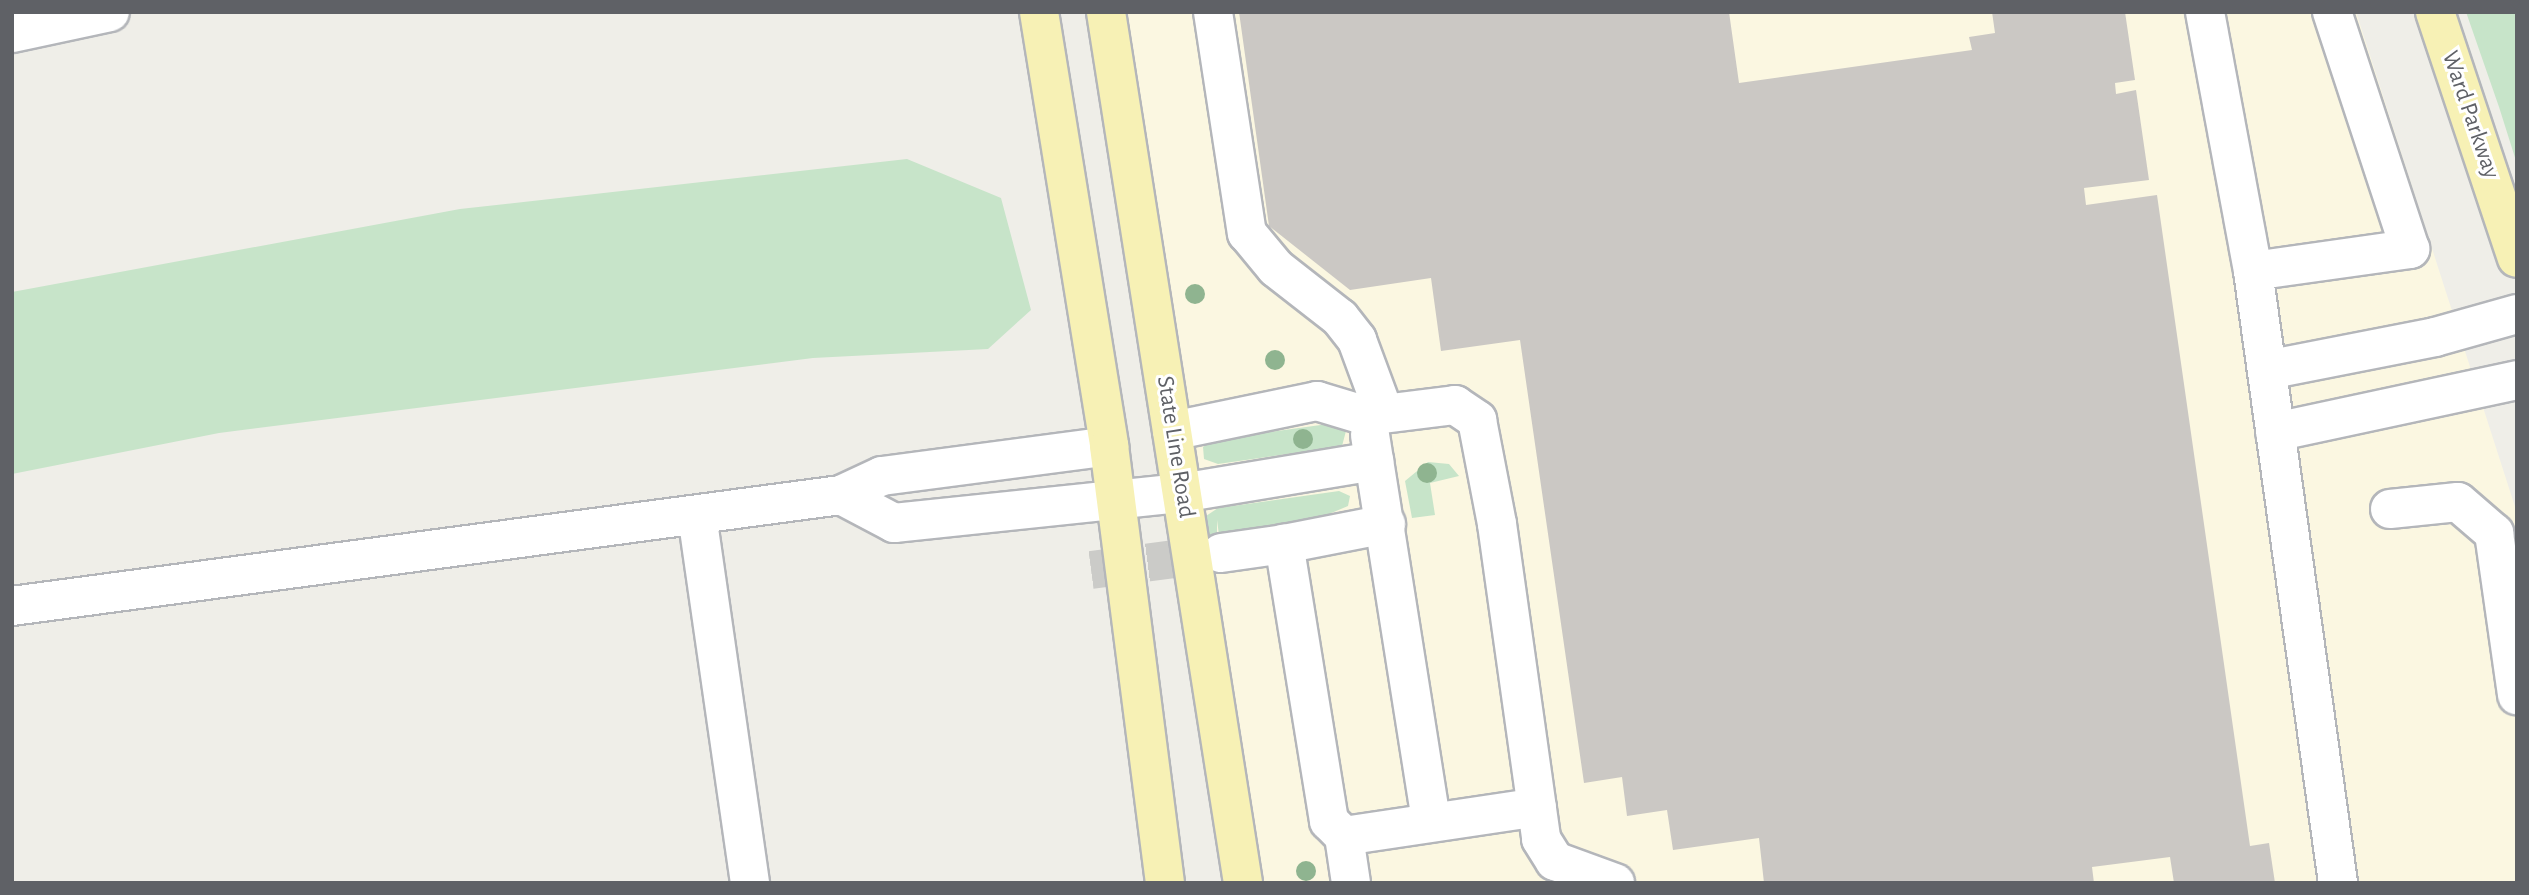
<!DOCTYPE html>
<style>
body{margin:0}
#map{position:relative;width:2529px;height:895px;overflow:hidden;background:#efeee8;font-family:"Alegreya Sans",sans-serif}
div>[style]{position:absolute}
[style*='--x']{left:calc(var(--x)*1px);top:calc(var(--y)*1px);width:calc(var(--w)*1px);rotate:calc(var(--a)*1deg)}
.commercial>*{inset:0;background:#fbf7e1}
.green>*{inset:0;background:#c7e4c9}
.building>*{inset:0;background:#cbc8c4}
.minor-tunnel>*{height:38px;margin-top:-19px;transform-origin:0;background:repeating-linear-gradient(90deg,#cbcbc8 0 38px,transparent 0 57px)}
.roads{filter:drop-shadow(2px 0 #b4b6ba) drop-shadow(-2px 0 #b4b6ba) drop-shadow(0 2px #b4b6ba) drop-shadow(0 -2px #b4b6ba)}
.minor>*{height:38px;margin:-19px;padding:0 19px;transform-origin:19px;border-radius:19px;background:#fff}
.major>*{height:38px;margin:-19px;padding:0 19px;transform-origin:19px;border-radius:19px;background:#f7f1b5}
.trees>*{width:20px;height:20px;margin:-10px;border-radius:50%;background:#8fb490}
span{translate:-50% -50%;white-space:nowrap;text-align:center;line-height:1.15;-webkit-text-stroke:6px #fff;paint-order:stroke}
.street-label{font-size:24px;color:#5f6166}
.frame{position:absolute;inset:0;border:14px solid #5f6166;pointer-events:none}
</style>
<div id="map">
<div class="commercial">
<div style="clip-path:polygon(1117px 12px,2356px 12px,2517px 513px,2517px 883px,1255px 883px)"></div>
</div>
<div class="green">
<div style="clip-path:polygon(2466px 12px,2517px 12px,2517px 164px,2499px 107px)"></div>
<div style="clip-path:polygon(907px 159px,1001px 198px,1031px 310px,988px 349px,813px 358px,219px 433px,12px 474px,12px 292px,460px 209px)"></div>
<div style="clip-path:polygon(1335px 423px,1346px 431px,1342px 446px,1218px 464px,1204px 459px,1203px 447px,1213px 440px)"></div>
<div style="clip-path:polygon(1428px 462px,1449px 464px,1459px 476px,1430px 483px,1435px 515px,1412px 518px,1405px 481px)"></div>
<div style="clip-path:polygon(1339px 491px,1350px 496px,1348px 506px,1298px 527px,1219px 535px,1217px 520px,1217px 535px,1206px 536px,1206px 516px,1218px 508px)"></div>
</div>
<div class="building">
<div style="clip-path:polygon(1239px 12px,1729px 12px,1739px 83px,1972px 50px,1969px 37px,1995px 33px,1992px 12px,2125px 12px,2135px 80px,2115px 83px,2116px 94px,2136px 90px,2149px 180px,2084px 188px,2086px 205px,2157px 195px,2250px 846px,2269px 843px,2275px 883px,2174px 883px,2170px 857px,2092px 867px,2094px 883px,1764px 883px,1759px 838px,1673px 850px,1667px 810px,1627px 816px,1622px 777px,1584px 783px,1520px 340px,1441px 351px,1431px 278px,1350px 290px,1269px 226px)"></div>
</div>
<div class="minor-tunnel">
<div style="--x:1091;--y:570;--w:131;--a:-7.5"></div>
</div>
<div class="roads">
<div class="minor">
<div style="--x:1213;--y:12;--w:224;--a:81.3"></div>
<div style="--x:1247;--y:233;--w:45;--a:50.4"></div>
<div style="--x:1276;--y:268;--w:81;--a:38"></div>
<div style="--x:1340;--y:318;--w:28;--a:52"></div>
<div style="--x:1357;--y:340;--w:78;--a:69.7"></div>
<div style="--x:2205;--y:12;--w:263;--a:79.5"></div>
<div style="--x:2253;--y:271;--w:618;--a:82.09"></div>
<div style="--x:12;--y:33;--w:100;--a:-12.1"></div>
<div style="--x:2253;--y:271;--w:159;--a:-8"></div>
<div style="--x:2410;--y:249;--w:250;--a:-108.2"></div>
<div style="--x:2267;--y:370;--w:171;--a:-11.1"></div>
<div style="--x:2435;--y:337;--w:85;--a:-15.7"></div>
<div style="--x:1172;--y:431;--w:148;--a:-11.7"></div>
<div style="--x:1317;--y:401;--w:52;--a:16.7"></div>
<div style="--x:1367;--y:416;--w:89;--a:-7.1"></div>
<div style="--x:1455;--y:405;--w:27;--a:34"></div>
<div style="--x:1477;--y:420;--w:106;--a:79.1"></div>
<div style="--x:1497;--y:524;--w:318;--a:82"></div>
<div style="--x:1541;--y:839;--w:26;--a:58"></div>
<div style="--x:1555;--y:861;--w:64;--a:20.1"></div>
<div style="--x:2275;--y:432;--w:248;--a:-12.1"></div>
<div style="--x:1370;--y:435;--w:391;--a:81"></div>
<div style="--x:841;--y:495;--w:60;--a:27.8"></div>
<div style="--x:894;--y:523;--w:289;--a:-6"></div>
<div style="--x:1181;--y:493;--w:196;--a:-9.4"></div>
<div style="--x:2390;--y:509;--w:68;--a:-5.9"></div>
<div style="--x:2458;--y:502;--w:48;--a:40.7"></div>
<div style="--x:2494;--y:533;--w:164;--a:81.9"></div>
<div style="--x:697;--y:515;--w:372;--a:81.8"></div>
<div style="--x:1221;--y:553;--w:64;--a:-8.1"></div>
<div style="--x:12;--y:606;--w:836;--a:-7.63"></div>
<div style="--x:841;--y:495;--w:45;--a:-24.9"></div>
<div style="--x:882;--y:476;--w:229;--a:-7.5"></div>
<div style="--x:1344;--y:836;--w:195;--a:-8.5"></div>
<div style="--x:1351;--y:883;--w:48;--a:-98.5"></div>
<div style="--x:1344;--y:836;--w:21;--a:-135"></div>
<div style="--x:1329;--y:821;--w:281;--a:-99.2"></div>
<div style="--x:1284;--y:544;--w:104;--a:-11.1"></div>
</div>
<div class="major">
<div style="--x:1039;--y:12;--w:440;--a:80.8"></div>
<div style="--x:1109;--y:446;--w:441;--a:82.7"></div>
<div style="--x:1106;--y:12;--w:882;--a:81.06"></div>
<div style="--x:2435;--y:12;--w:259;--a:71.6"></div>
</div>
</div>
<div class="trees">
<div style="left:1195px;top:294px"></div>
<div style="left:1275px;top:360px"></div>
<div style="left:1303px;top:439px"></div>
<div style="left:1427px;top:473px"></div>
<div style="left:1306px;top:871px"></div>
</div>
<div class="street-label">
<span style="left:2470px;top:115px;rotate:71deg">Ward Parkway</span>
<span style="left:1175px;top:447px;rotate:81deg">State Line Road</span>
</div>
<div class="frame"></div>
</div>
